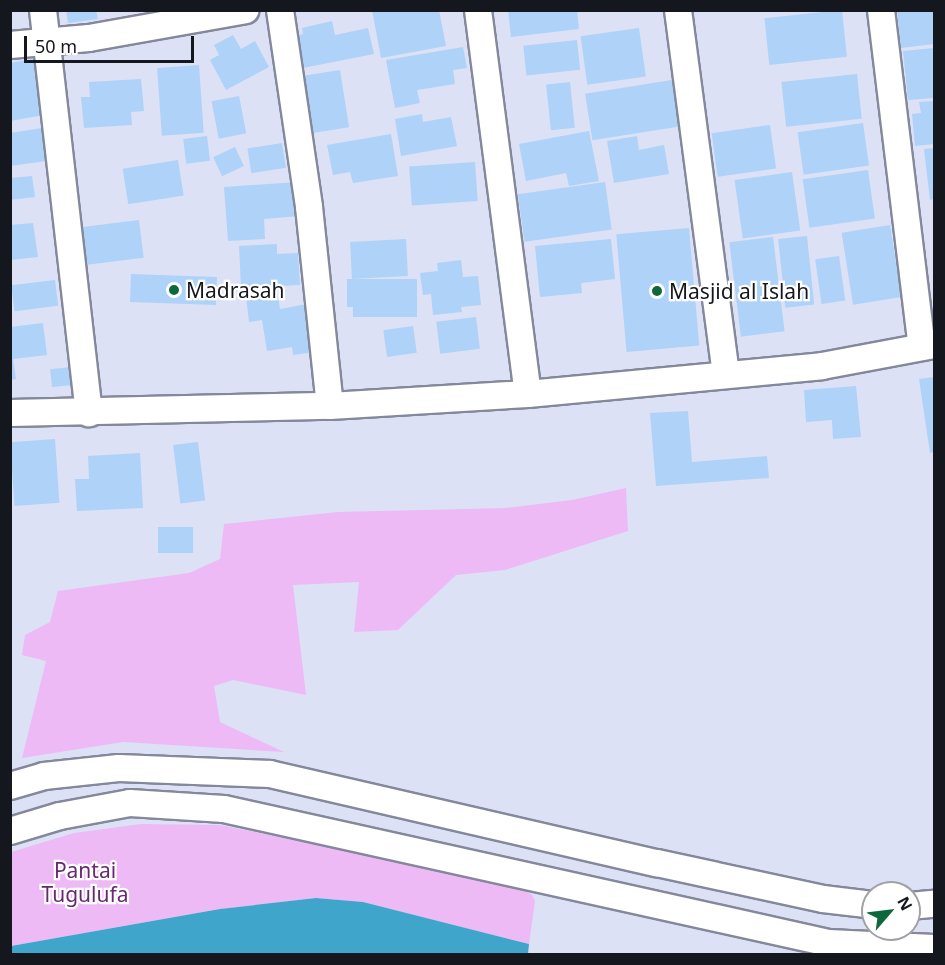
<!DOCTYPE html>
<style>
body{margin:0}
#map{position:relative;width:945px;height:965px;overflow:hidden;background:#dce1f5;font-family:"Noto Sans",sans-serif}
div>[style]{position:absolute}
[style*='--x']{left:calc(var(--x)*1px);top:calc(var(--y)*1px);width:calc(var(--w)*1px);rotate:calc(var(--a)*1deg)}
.green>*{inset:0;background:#edbaf6}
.water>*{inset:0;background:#40a5cb}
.building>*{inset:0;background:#afd2f8;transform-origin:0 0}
.roads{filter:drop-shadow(2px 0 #84889b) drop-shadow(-2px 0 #84889b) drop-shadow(0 2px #84889b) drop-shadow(0 -2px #84889b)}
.minor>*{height:26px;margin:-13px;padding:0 13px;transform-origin:13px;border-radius:13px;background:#fff}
.dots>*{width:16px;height:16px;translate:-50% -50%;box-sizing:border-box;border:3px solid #fff;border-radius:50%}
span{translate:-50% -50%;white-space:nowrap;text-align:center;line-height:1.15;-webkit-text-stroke:4.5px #fff;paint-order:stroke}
.poi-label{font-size:21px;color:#15171e}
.left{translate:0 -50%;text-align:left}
.park-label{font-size:21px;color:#682773}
.frame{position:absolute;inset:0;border:12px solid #15171e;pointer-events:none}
.north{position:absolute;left:861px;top:881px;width:60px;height:60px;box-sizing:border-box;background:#fff;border:2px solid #a1a2a5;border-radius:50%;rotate:62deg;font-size:16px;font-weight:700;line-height:24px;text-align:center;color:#15171e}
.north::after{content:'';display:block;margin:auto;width:21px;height:27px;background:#0d693c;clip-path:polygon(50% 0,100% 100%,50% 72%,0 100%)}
.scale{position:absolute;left:24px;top:36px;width:170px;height:27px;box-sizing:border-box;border:3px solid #15171e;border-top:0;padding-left:8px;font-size:18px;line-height:21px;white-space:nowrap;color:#15171e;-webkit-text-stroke:4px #fff;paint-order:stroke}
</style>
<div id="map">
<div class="green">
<div style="clip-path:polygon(626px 488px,628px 531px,505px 570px,456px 575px,398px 630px,354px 632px,359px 582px,293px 585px,306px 695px,233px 680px,214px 686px,220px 722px,284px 752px,123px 742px,22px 758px,46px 661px,22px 655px,25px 635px,50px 622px,58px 591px,189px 573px,220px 559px,224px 524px,338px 512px,506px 508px,572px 500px)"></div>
<div style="clip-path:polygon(141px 824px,220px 825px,516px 885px,532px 895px,535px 901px,529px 944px,363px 902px,316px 898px,220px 909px,11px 946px,11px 852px,74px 833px)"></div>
</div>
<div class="water">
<div style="clip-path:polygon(316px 898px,363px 902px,529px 944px,528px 954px,11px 954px,11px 946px,220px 909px)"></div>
</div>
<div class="building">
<div style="clip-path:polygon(66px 10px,96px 10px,98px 19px,68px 23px)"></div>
<div style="clip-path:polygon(372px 10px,439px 10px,446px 46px,381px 58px)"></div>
<div style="clip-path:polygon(508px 10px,577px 10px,579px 29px,511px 37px)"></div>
<div style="left:842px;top:10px;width:47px;height:78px;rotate:84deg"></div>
<div style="clip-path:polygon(897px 10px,934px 10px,934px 44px,901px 48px)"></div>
<div style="clip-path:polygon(332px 21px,335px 35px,368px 28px,374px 54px,303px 68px,296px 36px,303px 34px,302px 28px)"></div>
<div style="left:639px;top:28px;width:49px;height:59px;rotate:82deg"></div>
<div style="clip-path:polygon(233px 35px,241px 49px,255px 41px,269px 67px,226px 90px,210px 60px,219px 55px,214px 45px)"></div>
<div style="left:577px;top:40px;width:30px;height:54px;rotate:84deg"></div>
<div style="clip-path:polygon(463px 47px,467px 68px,453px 70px,455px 84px,417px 90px,420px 103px,395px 108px,386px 60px)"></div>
<div style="clip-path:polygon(934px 48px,934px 98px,908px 100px,903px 51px)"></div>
<div style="clip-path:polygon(34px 59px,44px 115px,10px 121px,10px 63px)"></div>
<div style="left:199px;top:65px;width:68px;height:42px;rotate:86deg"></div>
<div style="left:340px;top:70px;width:58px;height:37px;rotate:81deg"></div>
<div style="left:857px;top:74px;width:45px;height:76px;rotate:84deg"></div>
<div style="clip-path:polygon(141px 79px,144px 111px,131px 112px,132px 125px,84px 128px,81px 97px,90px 97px,89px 82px)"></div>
<div style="left:672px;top:80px;width:47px;height:88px;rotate:81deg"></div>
<div style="left:570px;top:82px;width:46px;height:24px;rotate:84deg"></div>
<div style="left:239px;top:96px;width:38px;height:28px;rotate:79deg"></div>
<div style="clip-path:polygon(934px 101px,934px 144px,915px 146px,912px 114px,921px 113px,919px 102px)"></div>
<div style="clip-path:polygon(422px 114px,423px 122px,451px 117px,457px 146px,401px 156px,395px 119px)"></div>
<div style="left:863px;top:123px;width:43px;height:66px;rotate:82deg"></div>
<div style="left:770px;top:125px;width:44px;height:59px;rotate:82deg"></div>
<div style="clip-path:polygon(42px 128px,47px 161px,10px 166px,10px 133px)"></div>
<div style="clip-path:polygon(589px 131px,599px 181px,569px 186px,566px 173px,526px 181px,519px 144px)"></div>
<div style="clip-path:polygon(391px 134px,398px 176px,353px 183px,350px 172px,333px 175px,327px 145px)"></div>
<div style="left:207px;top:136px;width:25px;height:24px;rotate:83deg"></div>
<div style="clip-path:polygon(637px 136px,639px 150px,664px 145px,669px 174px,614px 183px,607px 141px)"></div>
<div style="left:282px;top:143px;width:25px;height:35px;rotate:81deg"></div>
<div style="left:235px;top:147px;width:21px;height:24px;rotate:65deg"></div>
<div style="clip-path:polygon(934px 148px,934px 199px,930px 200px,924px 149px)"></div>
<div style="left:178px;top:160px;width:36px;height:56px;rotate:81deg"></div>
<div style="left:475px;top:162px;width:39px;height:66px;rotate:86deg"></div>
<div style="left:868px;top:170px;width:49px;height:66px;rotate:82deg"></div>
<div style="left:792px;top:172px;width:59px;height:58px;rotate:82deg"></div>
<div style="clip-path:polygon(32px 176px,35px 197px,10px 200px,10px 178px)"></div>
<div style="clip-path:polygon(297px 182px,299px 216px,264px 219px,265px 239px,228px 241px,224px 187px)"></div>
<div style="left:605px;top:182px;width:48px;height:88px;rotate:82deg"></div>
<div style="left:139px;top:220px;width:38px;height:59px;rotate:83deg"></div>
<div style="clip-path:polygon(33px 223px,38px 257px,10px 260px,10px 225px)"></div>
<div style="left:890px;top:225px;width:73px;height:49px;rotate:81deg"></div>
<div style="left:689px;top:228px;width:118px;height:73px;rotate:85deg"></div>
<div style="left:807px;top:236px;width:69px;height:29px;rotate:84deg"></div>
<div style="left:773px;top:237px;width:95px;height:44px;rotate:83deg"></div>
<div style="left:406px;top:239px;width:37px;height:56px;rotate:87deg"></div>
<div style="clip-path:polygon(611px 239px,615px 279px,581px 283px,582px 293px,540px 297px,535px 246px)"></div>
<div style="clip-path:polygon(277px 244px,277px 254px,298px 253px,300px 285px,241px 288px,239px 246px)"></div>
<div style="left:839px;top:256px;width:45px;height:24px;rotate:82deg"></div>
<div style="clip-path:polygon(461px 260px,463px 277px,478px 276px,481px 305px,461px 307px,462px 312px,433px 315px,431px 294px,423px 295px,420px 273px,438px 271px,437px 263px)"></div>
<div style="left:131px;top:274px;width:86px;height:28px;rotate:2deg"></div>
<div style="clip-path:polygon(347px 279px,417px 279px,417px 317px,353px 317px,353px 307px,347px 307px)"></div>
<div style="left:55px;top:280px;width:26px;height:44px;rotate:83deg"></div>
<div style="clip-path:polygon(277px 291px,280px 309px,307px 304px,315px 352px,293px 355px,292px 347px,267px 351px,262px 320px,249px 322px,246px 296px)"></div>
<div style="left:476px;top:317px;width:32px;height:40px;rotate:83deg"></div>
<div style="clip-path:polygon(43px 323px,47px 355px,13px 359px,16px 379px,10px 380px,10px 327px)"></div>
<div style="left:413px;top:326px;width:27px;height:30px;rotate:82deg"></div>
<div style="left:71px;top:367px;width:18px;height:21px;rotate:84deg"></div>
<div style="clip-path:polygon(934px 377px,934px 452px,930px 453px,919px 379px)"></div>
<div style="clip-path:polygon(856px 386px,861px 437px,833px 439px,832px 420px,806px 422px,804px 390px)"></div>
<div style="clip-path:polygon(688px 411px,692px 462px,767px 456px,769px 478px,656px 486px,650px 413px)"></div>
<div style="left:55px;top:439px;width:64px;height:45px;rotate:86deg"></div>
<div style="left:198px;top:442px;width:59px;height:25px;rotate:83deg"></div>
<div style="clip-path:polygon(140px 453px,143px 508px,77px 511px,75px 479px,89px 479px,88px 456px)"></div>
<div style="left:158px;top:527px;width:35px;height:26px"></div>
</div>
<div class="roads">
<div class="minor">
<div style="--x:43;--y:10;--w:406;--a:83.5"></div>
<div style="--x:280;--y:10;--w:199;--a:81.6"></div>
<div style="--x:309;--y:207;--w:200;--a:84"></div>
<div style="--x:478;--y:10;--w:387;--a:82.6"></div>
<div style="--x:678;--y:10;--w:368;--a:82.5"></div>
<div style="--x:881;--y:10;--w:339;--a:83.1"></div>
<div style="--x:10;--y:45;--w:79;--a:-5.1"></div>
<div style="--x:89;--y:38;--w:159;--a:-10.1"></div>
<div style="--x:10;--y:413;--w:320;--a:-1.3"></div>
<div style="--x:330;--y:406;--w:198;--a:-3.5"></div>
<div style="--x:528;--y:394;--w:295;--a:-5.4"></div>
<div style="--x:822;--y:366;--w:114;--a:-10.6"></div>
<div style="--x:10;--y:786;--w:35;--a:-16"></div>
<div style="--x:44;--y:776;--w:75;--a:-6.1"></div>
<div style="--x:119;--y:768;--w:151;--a:2.3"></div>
<div style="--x:270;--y:774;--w:397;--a:13"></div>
<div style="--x:657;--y:863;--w:170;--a:12.2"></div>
<div style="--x:823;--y:899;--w:50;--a:6.8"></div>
<div style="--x:10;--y:831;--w:52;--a:-16.7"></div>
<div style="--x:60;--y:816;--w:71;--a:-10.5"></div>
<div style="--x:130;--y:803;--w:94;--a:3.7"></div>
<div style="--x:224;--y:809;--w:620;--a:12.49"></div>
<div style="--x:829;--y:943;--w:105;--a:2.7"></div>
<div style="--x:909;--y:906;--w:25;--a:-5"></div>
</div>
</div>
<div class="dots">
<div style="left:174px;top:290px;background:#0d693c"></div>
<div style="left:657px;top:291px;background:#0d693c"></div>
</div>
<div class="poi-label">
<span class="left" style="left:186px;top:290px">Madrasah</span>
<span class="left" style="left:669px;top:291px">Masjid al Islah</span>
</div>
<div class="park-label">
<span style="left:85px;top:882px">Pantai<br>Tugulufa</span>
</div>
<div class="frame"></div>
<div class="north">N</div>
<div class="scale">50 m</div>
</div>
